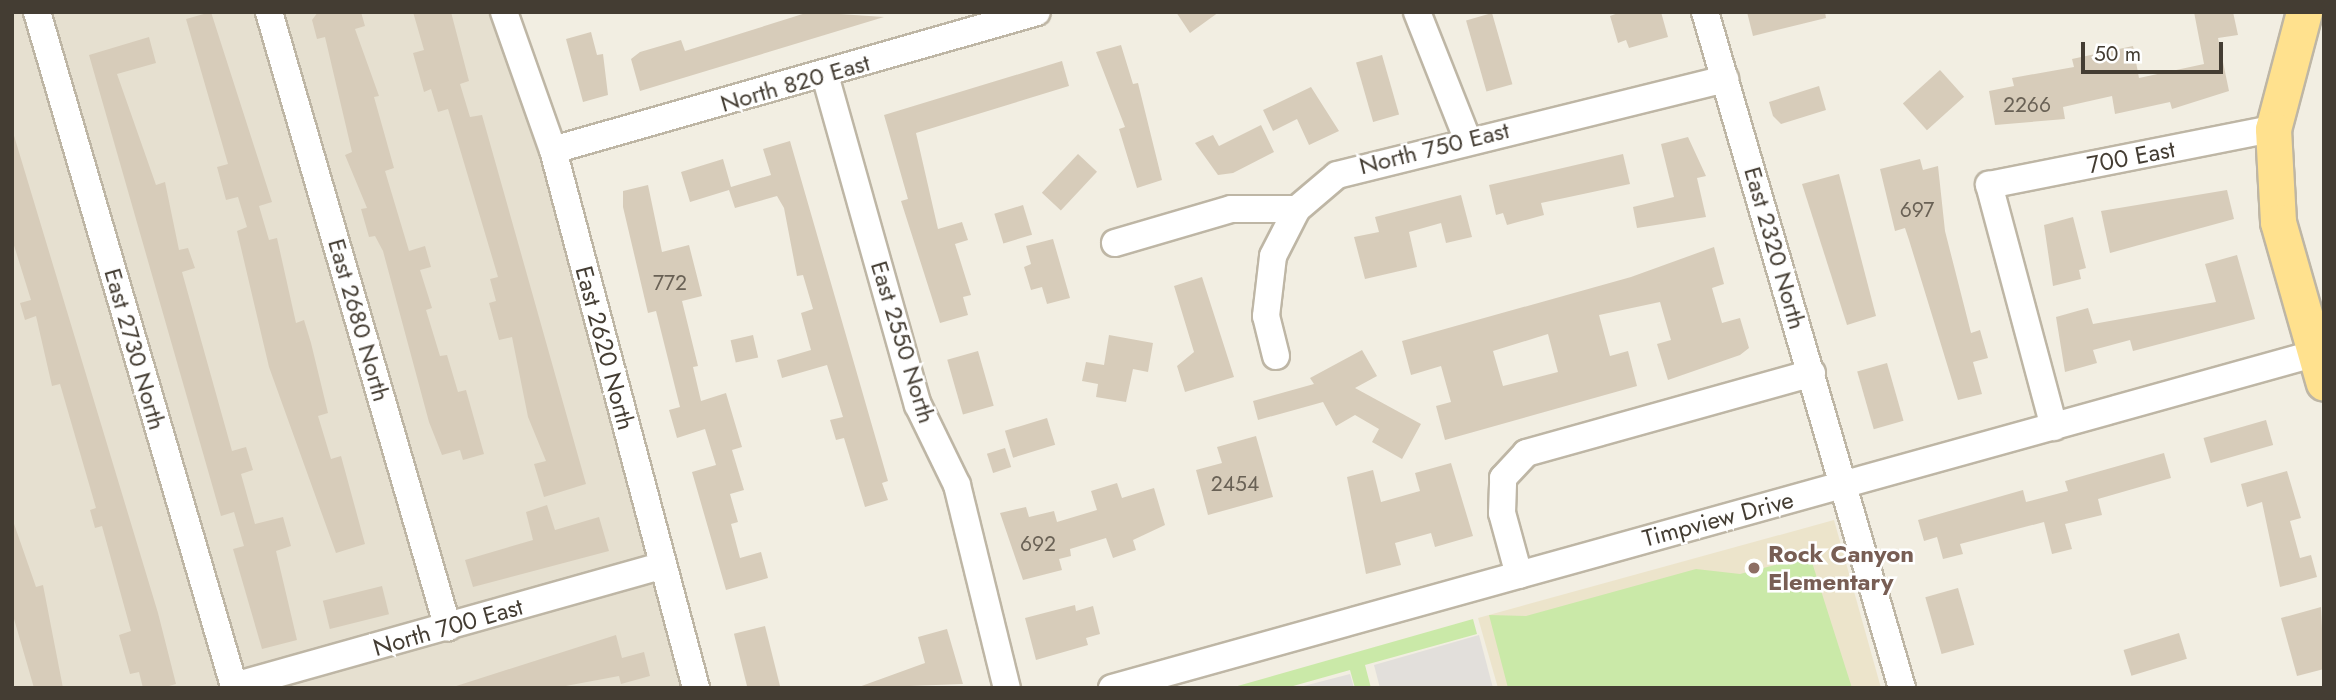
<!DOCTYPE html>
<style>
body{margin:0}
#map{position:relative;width:2336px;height:700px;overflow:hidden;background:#f2eee2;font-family:Jost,sans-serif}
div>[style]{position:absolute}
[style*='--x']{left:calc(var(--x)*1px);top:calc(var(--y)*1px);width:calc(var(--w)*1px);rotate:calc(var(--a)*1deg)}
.residential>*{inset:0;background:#e6e0d0}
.education>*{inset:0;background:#ece4cb}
.green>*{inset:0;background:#cae9a8}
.parking>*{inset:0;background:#e2dfdb}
.building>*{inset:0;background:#d7ccba;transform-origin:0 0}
.roads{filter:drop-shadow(2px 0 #beb6a5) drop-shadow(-2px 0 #beb6a5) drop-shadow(0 2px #beb6a5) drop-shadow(0 -2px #beb6a5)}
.minor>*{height:26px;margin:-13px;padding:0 13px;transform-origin:13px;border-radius:13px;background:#fff}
.major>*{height:35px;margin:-17.5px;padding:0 17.5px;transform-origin:17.5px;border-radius:17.5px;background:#ffe18e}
.dots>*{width:19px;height:19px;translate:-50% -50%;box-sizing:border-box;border:4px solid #fff;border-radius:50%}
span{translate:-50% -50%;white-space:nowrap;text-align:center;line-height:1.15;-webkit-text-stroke:5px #fff;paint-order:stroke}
.number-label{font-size:21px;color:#696155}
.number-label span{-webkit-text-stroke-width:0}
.street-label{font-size:24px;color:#443d33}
.education-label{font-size:24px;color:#785e54;font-weight:700}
.left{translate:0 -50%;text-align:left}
.frame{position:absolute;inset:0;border:14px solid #443d33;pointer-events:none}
.scale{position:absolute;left:2081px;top:42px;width:142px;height:32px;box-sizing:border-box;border:4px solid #443d33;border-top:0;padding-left:9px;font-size:21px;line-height:24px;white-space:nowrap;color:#443d33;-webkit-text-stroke:5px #fff;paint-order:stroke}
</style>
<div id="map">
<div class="residential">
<div style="clip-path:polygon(12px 12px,503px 12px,695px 688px,12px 688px)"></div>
</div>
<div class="education">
<div style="clip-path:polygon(1834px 520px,1881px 688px,1498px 688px,1478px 618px)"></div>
</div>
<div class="green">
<div style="clip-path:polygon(1810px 556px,1852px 688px,1508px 688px,1489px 615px,1526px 616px,1696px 569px,1740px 574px)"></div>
<div style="clip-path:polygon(1473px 619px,1477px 634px,1365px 665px,1371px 688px,1355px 688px,1350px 670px,1286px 688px,1234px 687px)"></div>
</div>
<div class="parking">
<div style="clip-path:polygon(1479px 635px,1493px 688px,1380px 688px,1374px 665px)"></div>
<div style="clip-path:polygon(1350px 674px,1354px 688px,1296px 688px)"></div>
</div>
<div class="building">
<div style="clip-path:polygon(211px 12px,272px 202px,259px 206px,269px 240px,277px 238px,296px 323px,304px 320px,311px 343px,328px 413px,318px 416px,331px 459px,341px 456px,365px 544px,336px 553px,269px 367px,237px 231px,247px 227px,238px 197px,226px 200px,217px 167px,228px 164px,186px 19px)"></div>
<div style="clip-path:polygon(318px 12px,361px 12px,365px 26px,355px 29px,379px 96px,374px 97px,394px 168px,385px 171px,409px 251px,425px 246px,431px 267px,420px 270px,432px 308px,426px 310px,440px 356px,447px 355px,458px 392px,466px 390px,484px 454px,463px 460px,460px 450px,442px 455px,429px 422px,383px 251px,375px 236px,369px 237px,361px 209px,367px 208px,345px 155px,352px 152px,325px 37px,317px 39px,312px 20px)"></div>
<div style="clip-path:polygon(413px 12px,451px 12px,469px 81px,460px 84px,470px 117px,482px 115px,586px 484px,544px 497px,534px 464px,546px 461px,528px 417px,512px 337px,499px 340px,489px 303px,496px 301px,490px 279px,498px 277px,448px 109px,438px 112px,431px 89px,424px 92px,413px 53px,424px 50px)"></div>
<div style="clip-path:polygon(809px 12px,884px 17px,640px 91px,631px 59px,640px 52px,681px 40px,685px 51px)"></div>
<div style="clip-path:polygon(1176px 12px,1219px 12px,1190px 33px)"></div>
<div style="clip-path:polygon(1621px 12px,1661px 12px,1668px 37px,1629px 48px,1626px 40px,1618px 43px,1610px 16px)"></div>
<div style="clip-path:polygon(1747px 12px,1825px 12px,1826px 18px,1753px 36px)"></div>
<div style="clip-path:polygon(2194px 12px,2233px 12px,2238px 35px,2218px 38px,2229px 91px,2172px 109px,2170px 102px,2115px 114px,2112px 96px,2063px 107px,2065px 119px,1995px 125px,1989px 91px,2014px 86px,2012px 78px,2074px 67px,2072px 59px,2133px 46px,2139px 78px,2204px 64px)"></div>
<div style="left:1492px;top:13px;width:74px;height:27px;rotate:74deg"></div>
<div style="clip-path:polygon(591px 32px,597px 55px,603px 54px,608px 95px,583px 102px,566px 39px)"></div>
<div style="clip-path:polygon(149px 37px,156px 63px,117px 74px,156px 185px,165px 182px,179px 250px,188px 248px,195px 268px,182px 272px,232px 451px,246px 447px,253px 470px,241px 474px,255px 524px,283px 517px,291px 546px,276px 551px,297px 640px,262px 649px,233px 549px,244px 546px,234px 512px,221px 516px,89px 55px)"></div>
<div style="clip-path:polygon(1121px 45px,1133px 84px,1138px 83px,1162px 180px,1137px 188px,1119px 129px,1125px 127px,1096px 52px)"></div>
<div style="left:1382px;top:55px;width:62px;height:27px;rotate:74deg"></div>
<div style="clip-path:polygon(1062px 61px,1069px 86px,916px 133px,938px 229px,962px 222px,968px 240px,955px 244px,971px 295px,963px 297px,968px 315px,940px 323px,901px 201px,908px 199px,884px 115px)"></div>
<div style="left:1940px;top:70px;width:36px;height:50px;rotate:48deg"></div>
<div style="clip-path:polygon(1819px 86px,1826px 110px,1781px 124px,1773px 116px,1769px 102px)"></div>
<div style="clip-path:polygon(1311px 87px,1339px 131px,1309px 145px,1297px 119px,1273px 131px,1263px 110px)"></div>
<div style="clip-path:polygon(1261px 125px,1274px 152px,1233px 173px,1218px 175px,1195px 143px,1213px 135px,1219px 146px)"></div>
<div style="clip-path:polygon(12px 129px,158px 613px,176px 684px,162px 688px,143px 688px,139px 672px,130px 674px,119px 635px,131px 631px,102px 526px,95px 528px,90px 510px,96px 508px,60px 384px,52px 386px,36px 316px,25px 320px,20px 303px,31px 300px,12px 239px)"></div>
<div style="clip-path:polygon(1688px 137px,1706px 176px,1697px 178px,1706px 217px,1637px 228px,1633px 207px,1674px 197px,1661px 144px)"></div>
<div style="clip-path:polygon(790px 141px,888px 481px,882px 483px,888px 500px,865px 507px,844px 438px,836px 440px,830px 420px,843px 417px,827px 365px,782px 378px,777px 360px,811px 350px,801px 313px,813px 309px,803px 275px,797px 276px,784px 208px,777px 196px,735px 208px,729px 190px,690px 202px,681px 172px,723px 159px,731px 187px,771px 175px,763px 149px)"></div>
<div style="left:1078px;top:154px;width:26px;height:53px;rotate:43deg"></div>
<div style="clip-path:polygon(1623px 154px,1630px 184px,1541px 203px,1544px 215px,1507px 225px,1503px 213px,1496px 215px,1489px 185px)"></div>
<div style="clip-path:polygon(1920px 159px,1923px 170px,1938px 166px,1945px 231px,1971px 333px,1980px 330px,1988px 358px,1973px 362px,1982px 394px,1958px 400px,1909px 240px,1905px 228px,1895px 231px,1880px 169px)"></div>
<div style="clip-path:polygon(1839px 174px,1876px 316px,1847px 325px,1802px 184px)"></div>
<div style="clip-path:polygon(648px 185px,662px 252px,689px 245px,702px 296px,682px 301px,698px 366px,693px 367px,701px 401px,726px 393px,742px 447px,732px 450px,744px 490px,730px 494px,738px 522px,731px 524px,740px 558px,761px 552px,768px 578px,726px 590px,692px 472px,716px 465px,705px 429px,677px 438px,669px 410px,680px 407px,656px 311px,648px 313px,623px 207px,623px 191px)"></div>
<div style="clip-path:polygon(2227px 190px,2234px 219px,2110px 253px,2101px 211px)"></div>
<div style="clip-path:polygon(1461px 195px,1472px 237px,1446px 243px,1441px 223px,1409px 232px,1417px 267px,1365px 279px,1354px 237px,1379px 232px,1375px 217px)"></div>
<div style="left:1023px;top:205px;width:31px;height:30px;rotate:73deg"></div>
<div style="clip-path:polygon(2073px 217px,2086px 268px,2079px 270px,2081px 279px,2053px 286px,2044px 225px)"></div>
<div style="clip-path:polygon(1053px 239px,1070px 298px,1047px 304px,1042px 287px,1031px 290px,1024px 267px,1031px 264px,1026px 246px)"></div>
<div style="clip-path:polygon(evenodd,1714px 247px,1724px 284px,1712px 288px,1722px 323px,1740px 318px,1749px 348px,1740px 355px,1668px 380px,1657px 344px,1671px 340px,1660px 302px,1599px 315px,1610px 356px,1628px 351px,1637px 386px,1445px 440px,1436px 406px,1451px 402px,1441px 366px,1411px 375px,1402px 341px,1631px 277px,1714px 247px,1548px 334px,1558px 372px,1503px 386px,1493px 351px,1548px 334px)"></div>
<div style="clip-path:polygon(2237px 255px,2255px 319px,2133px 351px,2130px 340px,2093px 350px,2097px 363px,2065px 372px,2056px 317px,2088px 308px,2093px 324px,2216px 302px,2205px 264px)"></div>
<div style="clip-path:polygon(1202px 277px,1234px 377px,1185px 392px,1177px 366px,1194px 352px,1174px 286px)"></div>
<div style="left:753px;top:335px;width:23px;height:23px;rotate:77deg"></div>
<div style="clip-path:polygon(1109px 335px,1153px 343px,1148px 372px,1133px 369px,1126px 402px,1096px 397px,1098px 384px,1082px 381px,1086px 362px,1104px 365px)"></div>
<div style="clip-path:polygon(1362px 350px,1377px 376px,1355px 388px,1421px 424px,1402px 459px,1372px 442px,1379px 429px,1355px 415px,1336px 426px,1323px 402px,1258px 420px,1253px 401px,1314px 384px,1310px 378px)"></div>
<div style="left:978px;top:351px;width:57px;height:32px;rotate:74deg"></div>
<div style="left:1887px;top:363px;width:60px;height:31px;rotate:74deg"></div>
<div style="left:1047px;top:418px;width:28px;height:44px;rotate:73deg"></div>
<div style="left:2266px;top:420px;width:26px;height:65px;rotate:74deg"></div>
<div style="clip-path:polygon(1256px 436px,1273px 497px,1208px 515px,1196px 470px,1222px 463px,1217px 447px)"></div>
<div style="left:1005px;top:448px;width:20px;height:19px;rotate:72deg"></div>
<div style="clip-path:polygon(2164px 453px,2171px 478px,2098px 499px,2102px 515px,2065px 524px,2072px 549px,2052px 554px,2044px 522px,1960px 544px,1963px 554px,1943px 559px,1937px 537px,1924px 541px,1918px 520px,2023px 490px,2026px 502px,2068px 491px,2065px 481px)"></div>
<div style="clip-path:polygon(1451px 463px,1473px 536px,1435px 547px,1431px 533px,1395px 543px,1401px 565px,1366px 574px,1347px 477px,1373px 470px,1381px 502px,1420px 491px,1415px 473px)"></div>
<div style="clip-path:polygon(2287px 471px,2301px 518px,2290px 521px,2300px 558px,2311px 555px,2317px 577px,2280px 587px,2262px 502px,2247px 507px,2241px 484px)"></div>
<div style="clip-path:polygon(1117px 483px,1122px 498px,1154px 488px,1165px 525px,1133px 540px,1136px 550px,1113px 558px,1106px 538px,1070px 549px,1071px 556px,1059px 559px,1062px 570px,1023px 580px,1000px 513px,1026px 507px,1029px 517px,1054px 511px,1057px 522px,1097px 510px,1091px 491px)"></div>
<div style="clip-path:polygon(547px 505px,555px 530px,599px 517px,609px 551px,473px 587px,465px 560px,533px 540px,526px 512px)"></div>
<div style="clip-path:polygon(12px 518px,36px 587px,43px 585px,63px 688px,34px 688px,12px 612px)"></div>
<div style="left:382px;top:586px;width:29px;height:61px;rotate:76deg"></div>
<div style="left:1958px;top:588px;width:59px;height:34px;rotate:74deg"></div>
<div style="clip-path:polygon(1075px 605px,1076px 611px,1093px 606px,1100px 634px,1086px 638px,1088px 645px,1036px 660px,1025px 618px)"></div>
<div style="clip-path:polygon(2321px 607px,2324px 669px,2297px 676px,2281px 618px)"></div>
<div style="left:765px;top:626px;width:64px;height:32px;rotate:76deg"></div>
<div style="clip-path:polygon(947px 629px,963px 684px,856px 688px,925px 663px,918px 637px)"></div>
<div style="left:2179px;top:633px;width:27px;height:58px;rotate:73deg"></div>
<div style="clip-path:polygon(616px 635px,622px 658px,644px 652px,650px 676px,621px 684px,619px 676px,555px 688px,450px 688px)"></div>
</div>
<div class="roads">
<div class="minor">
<div style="--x:37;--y:12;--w:702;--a:73.71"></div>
<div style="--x:234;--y:686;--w:445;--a:-15.7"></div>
<div style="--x:269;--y:12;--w:641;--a:73.8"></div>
<div style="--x:504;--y:12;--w:146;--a:70.5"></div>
<div style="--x:553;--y:150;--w:557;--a:75.11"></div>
<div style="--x:1417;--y:12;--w:136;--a:68.4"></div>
<div style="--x:1705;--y:12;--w:704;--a:73.75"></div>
<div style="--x:825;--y:75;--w:343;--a:74.3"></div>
<div style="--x:918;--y:405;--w:89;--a:64"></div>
<div style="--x:957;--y:485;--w:209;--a:76.2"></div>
<div style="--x:553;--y:150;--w:503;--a:-15.91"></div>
<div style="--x:1115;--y:243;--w:121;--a:-16.3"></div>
<div style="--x:1231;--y:209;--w:66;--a:0"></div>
<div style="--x:1276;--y:356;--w:41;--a:-104"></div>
<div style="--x:1266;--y:316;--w:60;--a:-83.3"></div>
<div style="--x:1273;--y:256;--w:53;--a:-62.9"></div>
<div style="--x:1297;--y:209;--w:52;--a:-40.4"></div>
<div style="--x:1337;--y:175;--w:400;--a:-13.9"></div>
<div style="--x:2054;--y:427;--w:251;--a:-105"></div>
<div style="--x:1989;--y:185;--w:289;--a:-11.2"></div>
<div style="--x:1519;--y:575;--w:64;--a:-105.3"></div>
<div style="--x:1502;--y:513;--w:35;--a:-88"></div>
<div style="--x:1503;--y:478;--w:34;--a:-47"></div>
<div style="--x:1526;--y:453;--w:297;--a:-15.6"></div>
<div style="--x:1112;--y:688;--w:1258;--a:-15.54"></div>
</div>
<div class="major">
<div style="--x:2304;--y:12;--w:121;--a:104.8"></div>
<div style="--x:2273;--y:129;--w:93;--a:86.9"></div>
<div style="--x:2278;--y:222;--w:167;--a:74.1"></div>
</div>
</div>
<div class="dots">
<div style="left:1754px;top:568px;background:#8d6e63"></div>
</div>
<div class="number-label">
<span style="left:2027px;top:105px">2266</span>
<span style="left:1917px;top:210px">697</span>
<span style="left:670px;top:283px">772</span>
<span style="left:1235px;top:484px">2454</span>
<span style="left:1038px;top:544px">692</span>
</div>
<div class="street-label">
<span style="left:795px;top:83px;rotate:-16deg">North 820 East</span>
<span style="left:1434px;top:148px;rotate:-14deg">North 750 East</span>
<span style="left:2131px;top:157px;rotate:-11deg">700 East</span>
<span style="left:1775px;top:248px;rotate:74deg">East 2320 North</span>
<span style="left:359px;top:320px;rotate:74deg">East 2680 North</span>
<span style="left:903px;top:342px;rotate:73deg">East 2550 North</span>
<span style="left:605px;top:348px;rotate:75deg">East 2620 North</span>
<span style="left:135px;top:349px;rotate:74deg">East 2730 North</span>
<span style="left:1718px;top:519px;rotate:-15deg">Timpview Drive</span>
<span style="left:448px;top:627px;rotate:-16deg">North 700 East</span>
</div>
<div class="education-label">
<span class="left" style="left:1768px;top:568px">Rock Canyon<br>Elementary</span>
</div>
<div class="frame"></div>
<div class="scale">50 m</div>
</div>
